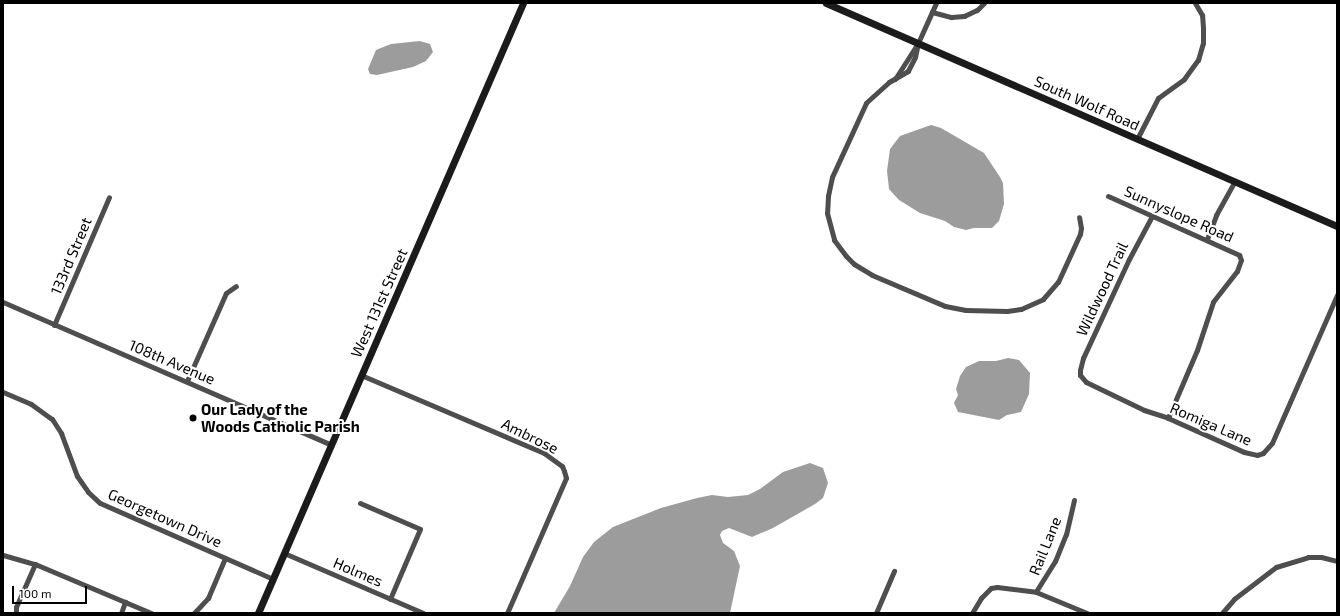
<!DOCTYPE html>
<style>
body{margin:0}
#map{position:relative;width:1340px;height:616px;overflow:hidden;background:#fff;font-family:"Exo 2",sans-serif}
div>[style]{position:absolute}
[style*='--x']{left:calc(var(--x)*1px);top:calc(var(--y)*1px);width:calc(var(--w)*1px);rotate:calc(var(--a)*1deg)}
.water>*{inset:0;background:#9c9c9c}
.street>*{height:5px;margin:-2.5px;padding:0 2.5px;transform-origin:2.5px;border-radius:2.5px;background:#4e4e4e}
.secondary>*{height:7px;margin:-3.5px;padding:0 3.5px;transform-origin:3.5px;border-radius:3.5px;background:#1b1b1b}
.dots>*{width:11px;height:11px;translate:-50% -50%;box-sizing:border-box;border:2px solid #fff;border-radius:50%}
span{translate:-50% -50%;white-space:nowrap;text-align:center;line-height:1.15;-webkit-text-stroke:4px #fff;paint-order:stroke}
.street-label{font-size:15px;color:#000}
.poi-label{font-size:15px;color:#000;font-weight:700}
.left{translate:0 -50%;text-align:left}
.frame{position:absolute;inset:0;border:4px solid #000;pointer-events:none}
.scale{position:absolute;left:12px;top:586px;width:75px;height:18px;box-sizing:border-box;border:2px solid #000;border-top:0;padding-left:5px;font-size:12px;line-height:14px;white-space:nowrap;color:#000;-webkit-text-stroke:3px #fff;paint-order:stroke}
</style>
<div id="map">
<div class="water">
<div style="clip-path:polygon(420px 41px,430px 44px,433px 52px,426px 61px,413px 67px,377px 75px,370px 74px,368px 69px,376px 50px,391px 44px)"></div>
<div style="clip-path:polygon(931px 125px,941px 128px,984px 153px,1000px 177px,1003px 183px,1004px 204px,999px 221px,992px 228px,974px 228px,966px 230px,954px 227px,945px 221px,920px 213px,899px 200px,889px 189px,887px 171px,890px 149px,900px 136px)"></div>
<div style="clip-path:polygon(1008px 358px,1019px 360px,1030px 373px,1029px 394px,1021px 412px,1007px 415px,999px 420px,958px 412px,954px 403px,958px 395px,956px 389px,960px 376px,966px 367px,979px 361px,996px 361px)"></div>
<div style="clip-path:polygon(810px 463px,823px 468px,828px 483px,823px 498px,815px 504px,773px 528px,752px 537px,729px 528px,722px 531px,720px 535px,723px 543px,734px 551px,740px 566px,730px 613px,554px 613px,570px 586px,583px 557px,594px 542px,613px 527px,661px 508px,697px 498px,712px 495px,728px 497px,748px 495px,760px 489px,783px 472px)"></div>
</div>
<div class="street">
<div style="--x:932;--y:12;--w:20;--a:15"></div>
<div style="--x:951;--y:17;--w:13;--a:-4"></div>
<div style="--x:964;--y:16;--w:14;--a:-25"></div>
<div style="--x:977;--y:10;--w:10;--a:-45"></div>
<div style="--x:918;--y:43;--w:14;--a:102"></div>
<div style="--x:915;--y:57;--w:16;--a:117"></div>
<div style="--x:908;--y:71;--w:22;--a:150"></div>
<div style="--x:889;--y:82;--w:31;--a:138"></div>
<div style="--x:866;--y:103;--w:81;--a:114.7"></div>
<div style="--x:832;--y:177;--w:19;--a:102"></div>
<div style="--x:828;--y:196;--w:17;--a:93"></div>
<div style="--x:827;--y:213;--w:28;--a:75"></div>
<div style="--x:834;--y:240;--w:20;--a:53"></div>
<div style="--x:846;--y:256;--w:11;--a:45"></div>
<div style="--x:854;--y:264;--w:21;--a:31"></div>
<div style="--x:872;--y:275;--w:79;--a:23"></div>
<div style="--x:945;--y:306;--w:21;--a:11"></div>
<div style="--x:966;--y:310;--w:41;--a:1.4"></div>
<div style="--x:1007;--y:311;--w:14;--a:-8"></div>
<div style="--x:1021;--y:309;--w:24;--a:-24"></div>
<div style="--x:1043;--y:299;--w:23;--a:-49"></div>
<div style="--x:1058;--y:282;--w:53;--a:-65.4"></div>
<div style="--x:1080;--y:234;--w:6;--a:-81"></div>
<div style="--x:1081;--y:228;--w:11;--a:-100"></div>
<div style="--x:895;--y:79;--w:43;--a:-57.4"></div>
<div style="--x:918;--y:43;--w:44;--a:-65.8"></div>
<div style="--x:1137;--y:139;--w:46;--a:-62.9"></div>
<div style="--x:1158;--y:98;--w:32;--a:-36"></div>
<div style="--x:1184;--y:79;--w:24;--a:-54"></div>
<div style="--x:1198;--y:60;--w:18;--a:-74"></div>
<div style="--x:1203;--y:43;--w:15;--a:-90"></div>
<div style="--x:1203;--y:28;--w:13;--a:-94"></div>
<div style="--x:1202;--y:15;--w:14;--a:-120"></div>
<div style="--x:1108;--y:196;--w:144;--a:24.2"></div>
<div style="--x:1239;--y:255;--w:5;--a:68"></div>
<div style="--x:1241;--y:260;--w:12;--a:110"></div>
<div style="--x:1237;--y:271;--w:39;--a:128"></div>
<div style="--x:1213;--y:302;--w:51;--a:108.4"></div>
<div style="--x:1197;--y:350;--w:74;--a:113.1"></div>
<div style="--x:1152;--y:216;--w:49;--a:118.1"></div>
<div style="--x:1129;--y:259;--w:109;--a:114.9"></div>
<div style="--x:1083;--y:358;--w:12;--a:104"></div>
<div style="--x:1080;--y:370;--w:5;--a:90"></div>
<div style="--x:1080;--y:375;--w:9;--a:49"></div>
<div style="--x:1086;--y:382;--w:64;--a:25.8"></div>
<div style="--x:1144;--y:410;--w:25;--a:18"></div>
<div style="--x:1168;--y:418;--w:83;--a:24.1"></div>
<div style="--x:1244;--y:452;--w:13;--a:13"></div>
<div style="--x:1257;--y:455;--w:6;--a:-18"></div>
<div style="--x:1263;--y:453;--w:13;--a:-48"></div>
<div style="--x:1272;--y:443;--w:162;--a:-66.3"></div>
<div style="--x:1207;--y:239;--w:26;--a:-69"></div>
<div style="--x:1216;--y:215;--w:39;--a:-61"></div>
<div style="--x:3;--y:302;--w:357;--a:23.5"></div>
<div style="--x:54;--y:325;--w:139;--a:-66.7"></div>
<div style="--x:361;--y:375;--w:199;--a:23.1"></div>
<div style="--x:544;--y:453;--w:22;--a:36"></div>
<div style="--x:562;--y:466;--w:5;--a:68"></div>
<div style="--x:564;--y:471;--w:7;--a:74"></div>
<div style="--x:566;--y:478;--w:147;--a:113.6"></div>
<div style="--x:187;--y:381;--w:96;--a:-66.1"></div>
<div style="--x:226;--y:293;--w:12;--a:-35"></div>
<div style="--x:3;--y:392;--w:30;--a:23"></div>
<div style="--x:31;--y:404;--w:26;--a:36"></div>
<div style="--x:52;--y:419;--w:17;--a:57"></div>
<div style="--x:61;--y:433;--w:46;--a:69.6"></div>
<div style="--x:77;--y:476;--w:19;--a:55"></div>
<div style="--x:88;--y:492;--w:16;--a:43"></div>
<div style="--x:100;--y:503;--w:189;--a:23.7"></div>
<div style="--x:1074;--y:500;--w:35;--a:103"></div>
<div style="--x:1066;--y:534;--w:29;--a:112"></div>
<div style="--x:1055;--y:561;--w:36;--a:122"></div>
<div style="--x:1036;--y:592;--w:55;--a:22.4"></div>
<div style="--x:360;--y:503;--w:65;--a:23.4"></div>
<div style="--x:420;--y:529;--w:76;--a:113.2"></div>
<div style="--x:284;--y:553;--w:151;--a:23.3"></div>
<div style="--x:3;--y:555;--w:33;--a:16"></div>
<div style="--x:35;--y:564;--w:126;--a:22.9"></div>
<div style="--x:16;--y:613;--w:6;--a:-90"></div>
<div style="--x:16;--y:607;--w:47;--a:-66.2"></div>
<div style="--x:121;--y:613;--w:12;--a:-70"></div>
<div style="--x:194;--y:613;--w:21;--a:-47"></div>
<div style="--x:208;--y:598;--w:43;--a:-67"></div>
<div style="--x:876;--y:613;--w:46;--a:-66.8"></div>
<div style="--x:972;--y:613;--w:17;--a:-59"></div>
<div style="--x:981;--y:598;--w:14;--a:-45"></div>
<div style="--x:991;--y:588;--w:6;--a:-9"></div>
<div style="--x:997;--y:587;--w:39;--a:7"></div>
<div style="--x:1222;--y:613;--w:18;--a:-49"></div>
<div style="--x:1234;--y:599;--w:53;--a:-37.3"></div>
<div style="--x:1276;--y:567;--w:34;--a:-17"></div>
<div style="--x:1308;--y:557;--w:13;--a:0"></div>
<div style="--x:1321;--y:557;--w:16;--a:14"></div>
</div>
<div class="secondary">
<div style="--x:826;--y:3;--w:558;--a:23.58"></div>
<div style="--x:258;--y:613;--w:665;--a:-66.52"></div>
</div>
<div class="dots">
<div style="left:193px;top:418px;background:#000"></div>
</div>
<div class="street-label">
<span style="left:1087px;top:103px;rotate:24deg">South Wolf Road</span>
<span style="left:1179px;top:214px;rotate:24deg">Sunnyslope Road</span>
<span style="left:71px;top:256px;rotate:-67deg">133rd Street</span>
<span style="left:1102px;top:289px;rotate:-65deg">Wildwood Trail</span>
<span style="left:379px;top:303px;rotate:-66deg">West 131st Street</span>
<span style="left:172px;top:362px;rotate:23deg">108th Avenue</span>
<span style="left:1211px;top:424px;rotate:23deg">Romiga Lane</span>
<span style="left:530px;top:436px;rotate:26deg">Ambrose</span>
<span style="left:165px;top:518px;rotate:24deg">Georgetown Drive</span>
<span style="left:1045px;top:546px;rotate:-68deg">Rail Lane</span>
<span style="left:358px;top:572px;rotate:23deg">Holmes</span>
</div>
<div class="poi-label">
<span class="left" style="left:201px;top:418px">Our Lady of the<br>Woods Catholic Parish</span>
</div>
<div class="frame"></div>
<div class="scale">100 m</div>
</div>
